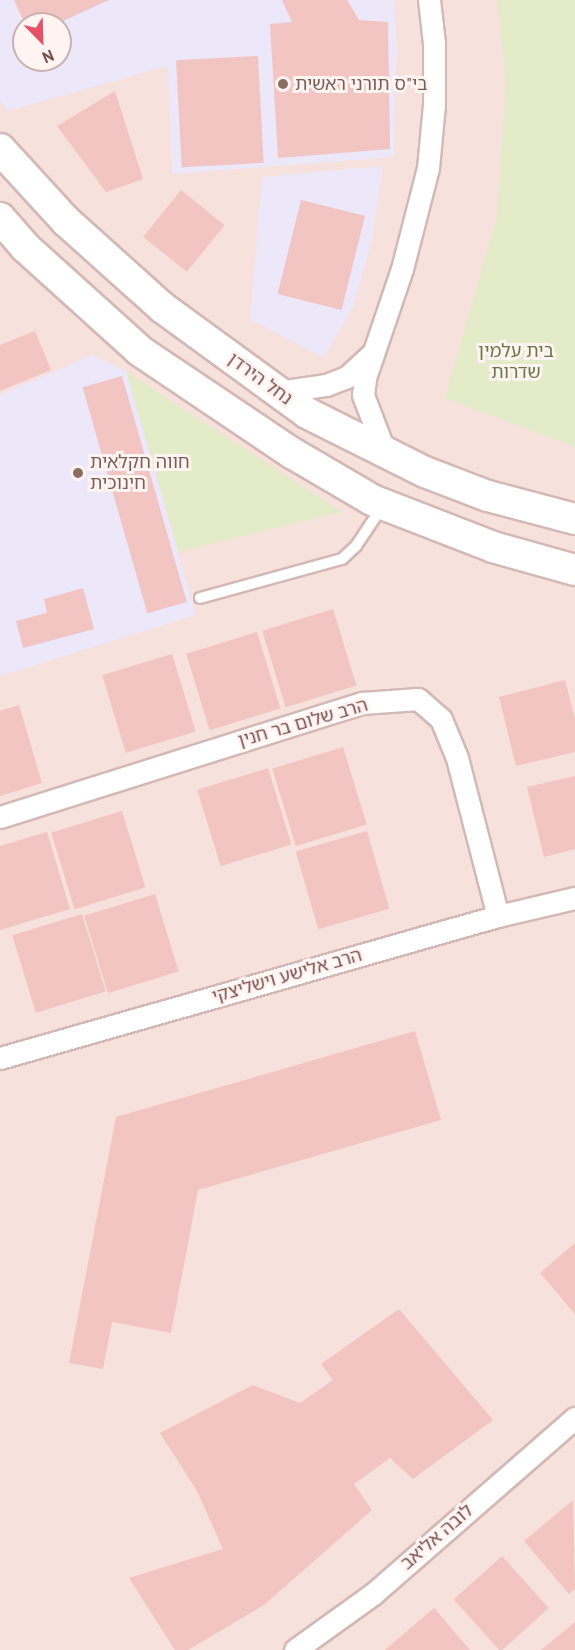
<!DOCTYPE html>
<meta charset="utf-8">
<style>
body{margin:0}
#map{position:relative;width:575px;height:1650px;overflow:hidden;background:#fcefea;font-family:"PT Sans","Noto Sans Hebrew",sans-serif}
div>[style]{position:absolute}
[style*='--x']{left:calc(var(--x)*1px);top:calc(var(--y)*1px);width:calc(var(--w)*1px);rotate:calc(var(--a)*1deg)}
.residential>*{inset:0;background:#f6e1dc}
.education>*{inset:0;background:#ece7f9}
.green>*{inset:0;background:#e3ebc8}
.building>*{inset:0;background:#f2c4c2;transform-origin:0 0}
.roads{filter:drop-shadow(2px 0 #d4b8b5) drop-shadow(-2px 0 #d4b8b5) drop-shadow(0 2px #d4b8b5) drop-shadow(0 -2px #d4b8b5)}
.service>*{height:10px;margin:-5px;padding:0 5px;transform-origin:5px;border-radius:5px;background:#fff}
.minor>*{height:21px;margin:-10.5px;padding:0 10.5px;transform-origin:10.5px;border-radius:10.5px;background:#fff}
.secondary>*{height:30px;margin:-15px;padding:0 15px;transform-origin:15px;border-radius:15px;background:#fff}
.dots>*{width:16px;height:16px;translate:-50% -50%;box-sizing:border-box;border:3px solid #fff4f1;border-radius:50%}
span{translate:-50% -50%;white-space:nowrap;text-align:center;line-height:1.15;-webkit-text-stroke:6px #fff4f1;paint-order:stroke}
.education-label{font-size:18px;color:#785e54}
.left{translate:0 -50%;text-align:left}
.park-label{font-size:18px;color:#657742}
.street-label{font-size:18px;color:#784d4d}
.north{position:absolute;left:12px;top:12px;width:60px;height:60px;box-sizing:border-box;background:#fff4f1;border:2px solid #c9b1af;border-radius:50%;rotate:157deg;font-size:16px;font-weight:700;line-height:24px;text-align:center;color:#784d4d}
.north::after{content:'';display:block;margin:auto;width:21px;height:27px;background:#e35266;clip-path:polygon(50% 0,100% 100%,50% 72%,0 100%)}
</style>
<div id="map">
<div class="residential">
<div style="clip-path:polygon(evenodd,0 0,575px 0,575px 1650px,0 1650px,0 0,24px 24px,60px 24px,60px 60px,24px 60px,24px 24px)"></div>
</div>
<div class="education">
<div style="clip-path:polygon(evenodd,0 0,394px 0,397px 46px,394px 157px,172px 174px,168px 66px,8px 111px,0 101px,0 0,24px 24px,60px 24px,60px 60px,24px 60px,24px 24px)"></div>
<div style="clip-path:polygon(383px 166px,372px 240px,354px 305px,324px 358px,250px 319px,262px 177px)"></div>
<div style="clip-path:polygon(92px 355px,126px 371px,196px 615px,0 676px,0 395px)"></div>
</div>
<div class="green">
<div style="clip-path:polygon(497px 0,575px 0,575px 447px,445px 398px,497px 217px,506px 81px)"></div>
<div style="clip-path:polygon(126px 371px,342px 512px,179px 552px)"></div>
</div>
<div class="building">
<div style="clip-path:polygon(14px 0,109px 0,56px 24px,25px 24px)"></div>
<div style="clip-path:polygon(282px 0,347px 0,359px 20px,388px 22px,390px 149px,278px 158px,270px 24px,292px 22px)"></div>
<div style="left:258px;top:56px;width:107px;height:82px;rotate:87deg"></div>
<div style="clip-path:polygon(115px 91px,143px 179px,106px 192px,57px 126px)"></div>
<div style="left:181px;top:190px;width:56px;height:60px;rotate:39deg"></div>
<div style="left:301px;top:200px;width:66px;height:97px;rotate:14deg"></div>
<div style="clip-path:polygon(35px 331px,51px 370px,0 391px,0 345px)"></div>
<div style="left:122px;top:376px;width:235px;height:41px;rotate:74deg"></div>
<div style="clip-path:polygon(83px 588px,94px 629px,23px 648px,16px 621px,47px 613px,44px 599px)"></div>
<div style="left:333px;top:609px;width:80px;height:74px;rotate:73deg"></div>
<div style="left:257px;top:632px;width:80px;height:74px;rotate:73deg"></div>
<div style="left:172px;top:654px;width:81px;height:73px;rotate:73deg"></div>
<div style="clip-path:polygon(565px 680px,575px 719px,575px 752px,516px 766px,499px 697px)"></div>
<div style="clip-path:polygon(19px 705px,42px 783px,0 796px,0 711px)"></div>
<div style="left:343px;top:747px;width:81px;height:74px;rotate:73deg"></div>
<div style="left:268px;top:768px;width:80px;height:74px;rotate:73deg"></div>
<div style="clip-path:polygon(575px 776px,575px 849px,544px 857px,527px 787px)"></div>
<div style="left:122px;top:811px;width:80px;height:74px;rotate:73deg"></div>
<div style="left:367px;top:831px;width:81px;height:74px;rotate:74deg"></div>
<div style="clip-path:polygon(47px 832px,70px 909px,0 930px,0 846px)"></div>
<div style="left:155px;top:894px;width:81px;height:74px;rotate:73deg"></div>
<div style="left:82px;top:914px;width:81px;height:73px;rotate:73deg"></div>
<div style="clip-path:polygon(415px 1031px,441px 1120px,198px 1190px,171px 1333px,112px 1322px,103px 1369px,69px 1363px,116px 1117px)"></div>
<div style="clip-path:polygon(575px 1243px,575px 1314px,540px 1273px)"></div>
<div style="clip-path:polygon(399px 1309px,493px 1420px,413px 1479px,390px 1458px,354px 1484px,372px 1510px,264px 1605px,188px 1650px,175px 1650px,129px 1578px,223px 1549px,197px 1491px,160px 1433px,253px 1385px,300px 1403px,333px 1380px,321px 1364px)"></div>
<div style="clip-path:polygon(573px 1500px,575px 1589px,569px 1594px,524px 1541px)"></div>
<div style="left:502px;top:1556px;width:70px;height:65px;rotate:48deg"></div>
<div style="clip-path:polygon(434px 1608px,470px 1650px,385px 1650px)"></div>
<div style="clip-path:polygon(575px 1622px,575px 1650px,541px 1650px)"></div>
</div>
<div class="roads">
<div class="service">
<div style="--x:200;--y:598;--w:147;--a:-15.4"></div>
<div style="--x:342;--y:559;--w:19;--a:-43"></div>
<div style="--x:356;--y:546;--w:47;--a:-56.3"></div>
</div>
<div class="minor">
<div style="--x:278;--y:392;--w:49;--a:-8.3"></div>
<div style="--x:326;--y:385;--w:22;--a:-21"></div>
<div style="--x:347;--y:377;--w:34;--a:-43"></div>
<div style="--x:384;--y:450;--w:59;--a:-110.9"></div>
<div style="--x:363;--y:395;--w:17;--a:-83"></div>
<div style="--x:365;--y:378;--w:115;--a:-71.3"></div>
<div style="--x:402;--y:269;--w:104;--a:-75.6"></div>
<div style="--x:428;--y:168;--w:63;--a:-84.6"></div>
<div style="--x:434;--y:105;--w:62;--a:-90"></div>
<div style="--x:434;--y:43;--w:43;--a:-96.6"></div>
<div style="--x:0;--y:817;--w:380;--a:-17.5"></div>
<div style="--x:362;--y:703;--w:56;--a:-4.1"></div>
<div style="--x:418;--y:699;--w:30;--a:41"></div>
<div style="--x:441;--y:719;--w:42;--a:67.7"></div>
<div style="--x:457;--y:758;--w:163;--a:75.5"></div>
<div style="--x:0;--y:1058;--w:518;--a:-15.92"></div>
<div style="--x:498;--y:916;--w:79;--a:-13.2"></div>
<div style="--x:295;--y:1650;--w:96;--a:-35.7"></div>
<div style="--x:373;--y:1594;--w:268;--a:-41.1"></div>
</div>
<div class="secondary">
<div style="--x:0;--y:149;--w:98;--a:47.5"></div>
<div style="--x:66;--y:221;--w:130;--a:41.9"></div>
<div style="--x:163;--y:308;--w:178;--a:36.1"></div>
<div style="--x:307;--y:413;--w:132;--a:26.6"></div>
<div style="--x:425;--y:472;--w:67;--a:20.9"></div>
<div style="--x:488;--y:496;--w:90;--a:14.8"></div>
<div style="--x:0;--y:218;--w:38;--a:49"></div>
<div style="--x:25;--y:247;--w:155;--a:42.1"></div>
<div style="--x:140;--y:351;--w:183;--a:33.9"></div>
<div style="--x:292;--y:453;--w:93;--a:30.4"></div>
<div style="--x:372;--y:500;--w:130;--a:21.2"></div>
<div style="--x:493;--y:547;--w:85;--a:15.7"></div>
</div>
</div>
<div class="dots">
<div style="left:283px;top:84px;background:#8d6e63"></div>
<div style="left:78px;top:473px;background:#8d6e63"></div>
</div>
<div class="education-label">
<span class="left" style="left:295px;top:84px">בי"ס תורני ראשית</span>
<span class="left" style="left:90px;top:473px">חווה חקלאית<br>חינוכית</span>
</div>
<div class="park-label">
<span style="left:516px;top:362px">בית עלמין<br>שדרות</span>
</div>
<div class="street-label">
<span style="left:260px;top:379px;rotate:36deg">נחל הירדן</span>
<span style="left:303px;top:723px;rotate:-16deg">הרב שלום בר חנין</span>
<span style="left:287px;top:976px;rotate:-16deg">הרב אלישע וישליצקי</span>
<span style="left:437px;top:1537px;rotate:-41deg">לובה אליאב</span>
</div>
<div class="north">N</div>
</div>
